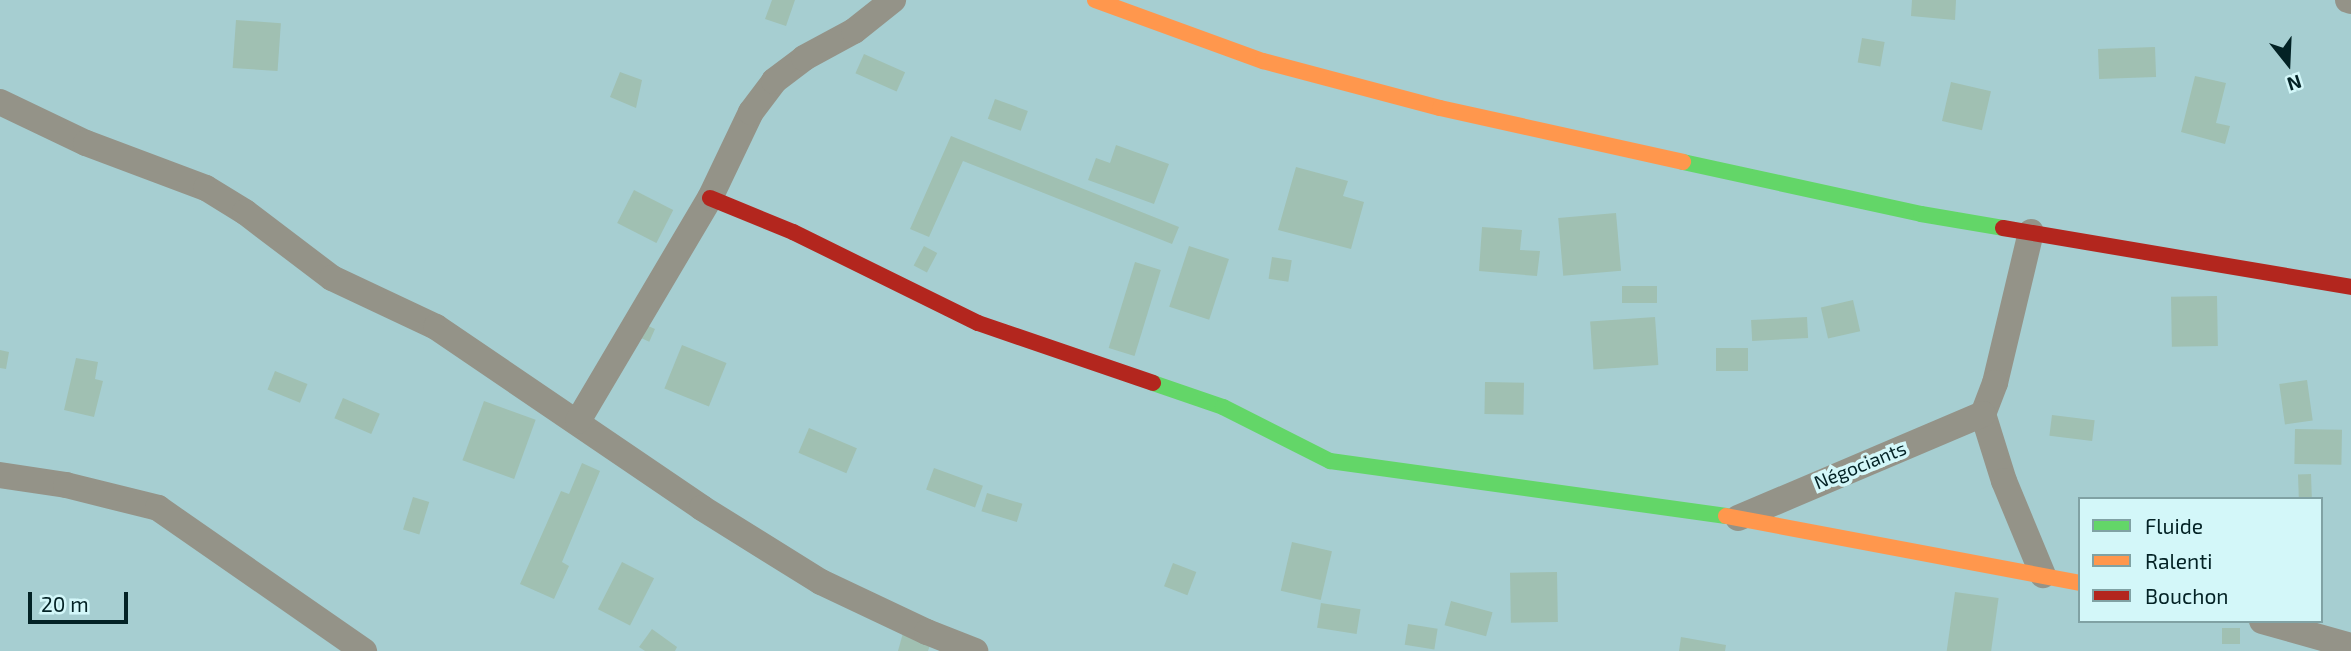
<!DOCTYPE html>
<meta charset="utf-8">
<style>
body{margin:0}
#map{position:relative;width:2351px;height:651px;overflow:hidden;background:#a6ced1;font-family:"Exo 2",sans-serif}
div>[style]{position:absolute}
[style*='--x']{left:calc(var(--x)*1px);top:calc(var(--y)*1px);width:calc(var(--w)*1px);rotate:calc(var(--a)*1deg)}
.building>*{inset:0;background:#a0c0b2;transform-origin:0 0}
.street>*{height:26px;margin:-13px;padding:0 13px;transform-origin:13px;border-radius:13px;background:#949388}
.fast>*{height:16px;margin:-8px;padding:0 8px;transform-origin:8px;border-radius:8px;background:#63d668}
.slow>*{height:16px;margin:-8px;padding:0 8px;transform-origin:8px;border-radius:8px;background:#ff974d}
.jam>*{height:16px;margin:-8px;padding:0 8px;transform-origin:8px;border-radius:8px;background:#b3261e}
span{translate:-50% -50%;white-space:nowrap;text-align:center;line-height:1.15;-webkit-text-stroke:7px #d3f7f9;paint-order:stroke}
.street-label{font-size:19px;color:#032225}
.legend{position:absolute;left:2078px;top:497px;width:245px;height:126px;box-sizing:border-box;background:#d3f7f9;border:2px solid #80a2a4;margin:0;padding:9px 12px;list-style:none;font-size:21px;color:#032225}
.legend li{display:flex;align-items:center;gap:14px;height:35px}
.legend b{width:35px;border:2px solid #80a2a4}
.north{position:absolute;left:2253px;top:28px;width:70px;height:70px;-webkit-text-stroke:5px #d3f7f9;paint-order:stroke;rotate:162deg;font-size:19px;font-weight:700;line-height:28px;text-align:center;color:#032225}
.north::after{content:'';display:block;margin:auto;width:24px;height:32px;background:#032225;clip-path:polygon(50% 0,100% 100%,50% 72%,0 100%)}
.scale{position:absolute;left:28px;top:592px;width:100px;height:32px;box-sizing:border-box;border:4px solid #032225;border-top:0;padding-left:9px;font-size:21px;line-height:24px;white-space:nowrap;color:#032225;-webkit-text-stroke:5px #d3f7f9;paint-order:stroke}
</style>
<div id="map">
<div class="building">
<div style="clip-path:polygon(772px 0,795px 0,786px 26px,765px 19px)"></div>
<div style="clip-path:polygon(1912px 0,1956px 0,1955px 20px,1911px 16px)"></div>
<div style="left:236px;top:20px;width:45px;height:48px;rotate:4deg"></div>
<div style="left:1862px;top:38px;width:23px;height:25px;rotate:10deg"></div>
<div style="left:2155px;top:47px;width:30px;height:57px;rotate:88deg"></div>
<div style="left:864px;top:54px;width:45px;height:21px;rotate:24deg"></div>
<div style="clip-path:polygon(620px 72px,642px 80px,636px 108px,610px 97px)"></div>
<div style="clip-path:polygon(2195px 76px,2226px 83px,2216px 123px,2230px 126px,2225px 144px,2181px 132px)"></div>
<div style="left:1951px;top:82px;width:41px;height:40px;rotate:13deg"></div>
<div style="left:995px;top:99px;width:35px;height:21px;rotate:20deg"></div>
<div style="clip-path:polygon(951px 136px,1179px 227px,1172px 244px,963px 161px,929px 237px,910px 229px)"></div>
<div style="clip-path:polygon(1116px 145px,1169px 164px,1154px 204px,1088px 180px,1096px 158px,1110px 163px)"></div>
<div style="clip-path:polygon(1296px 167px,1348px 181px,1343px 196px,1364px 202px,1351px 249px,1278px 230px)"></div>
<div style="left:634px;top:190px;width:44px;height:37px;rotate:27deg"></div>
<div style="left:1616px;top:213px;width:58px;height:58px;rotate:85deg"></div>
<div style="clip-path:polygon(1482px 227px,1522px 230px,1520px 250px,1540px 251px,1537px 276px,1479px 271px)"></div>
<div style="left:924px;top:246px;width:15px;height:22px;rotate:28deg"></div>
<div style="left:1189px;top:246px;width:42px;height:64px;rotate:18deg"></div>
<div style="left:1272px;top:257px;width:20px;height:22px;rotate:9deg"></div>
<div style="left:1135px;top:262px;width:27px;height:90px;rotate:17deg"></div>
<div style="left:1657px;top:286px;width:17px;height:35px;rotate:90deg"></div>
<div style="left:2217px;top:296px;width:50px;height:46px;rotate:89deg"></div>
<div style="left:1853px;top:300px;width:32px;height:33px;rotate:77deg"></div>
<div style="left:1655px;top:317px;width:48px;height:65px;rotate:86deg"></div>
<div style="left:1807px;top:317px;width:21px;height:56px;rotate:87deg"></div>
<div style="left:644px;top:324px;width:12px;height:14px;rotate:24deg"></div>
<div style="left:682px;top:345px;width:48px;height:47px;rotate:22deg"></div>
<div style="left:1716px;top:348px;width:32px;height:23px"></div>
<div style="clip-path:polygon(0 350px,9px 352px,6px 369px,0 368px)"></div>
<div style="clip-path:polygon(76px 358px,98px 362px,95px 379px,103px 381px,94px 417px,64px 410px)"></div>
<div style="left:275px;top:371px;width:35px;height:20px;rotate:22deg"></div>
<div style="left:2307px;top:380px;width:41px;height:28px;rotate:82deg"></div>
<div style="left:1485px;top:382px;width:39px;height:32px;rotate:1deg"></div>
<div style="left:343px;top:398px;width:40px;height:22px;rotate:23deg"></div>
<div style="left:484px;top:401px;width:55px;height:63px;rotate:20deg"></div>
<div style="left:2052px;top:415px;width:43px;height:21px;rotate:7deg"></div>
<div style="left:809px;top:428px;width:52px;height:27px;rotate:23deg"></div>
<div style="left:2295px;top:429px;width:47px;height:35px;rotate:1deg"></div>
<div style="clip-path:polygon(582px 463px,600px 471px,562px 562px,569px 566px,554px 599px,520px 584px,561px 491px,569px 494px)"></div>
<div style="left:934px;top:468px;width:52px;height:23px;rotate:20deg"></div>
<div style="left:2311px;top:474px;width:25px;height:13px;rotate:88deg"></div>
<div style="left:987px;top:493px;width:37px;height:19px;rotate:17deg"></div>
<div style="left:413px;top:497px;width:17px;height:34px;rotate:17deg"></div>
<div style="left:1292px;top:542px;width:41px;height:50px;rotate:13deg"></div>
<div style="left:622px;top:562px;width:36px;height:53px;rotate:27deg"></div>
<div style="left:1173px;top:563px;width:25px;height:25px;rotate:21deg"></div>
<div style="left:1557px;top:572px;width:50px;height:47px;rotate:89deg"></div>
<div style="left:1955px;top:592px;width:44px;height:60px;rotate:8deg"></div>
<div style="left:1451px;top:601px;width:43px;height:25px;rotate:15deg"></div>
<div style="left:1321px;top:603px;width:40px;height:25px;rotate:9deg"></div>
<div style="left:1408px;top:624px;width:30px;height:21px;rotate:9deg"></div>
<div style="left:2222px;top:628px;width:18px;height:16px"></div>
<div style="clip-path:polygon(652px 629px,677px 647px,675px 651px,645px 651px,639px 647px)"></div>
<div style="clip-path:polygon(903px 633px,931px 642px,928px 651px,898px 651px)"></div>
<div style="clip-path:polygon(1681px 637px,1726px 645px,1725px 651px,1679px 651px)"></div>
</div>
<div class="street">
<div style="--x:2348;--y:0;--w:3;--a:18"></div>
<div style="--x:0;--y:102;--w:95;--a:25.5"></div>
<div style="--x:86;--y:143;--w:128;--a:20.6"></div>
<div style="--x:206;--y:188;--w:46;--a:31.6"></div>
<div style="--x:245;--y:212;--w:109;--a:37.2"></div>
<div style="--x:332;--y:278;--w:115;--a:25.2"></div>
<div style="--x:436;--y:327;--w:322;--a:34.2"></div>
<div style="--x:702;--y:508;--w:140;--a:31.9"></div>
<div style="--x:821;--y:582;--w:117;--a:25.3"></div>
<div style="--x:927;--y:632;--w:52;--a:21.6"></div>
<div style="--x:2031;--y:232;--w:155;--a:103.4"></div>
<div style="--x:1995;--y:383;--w:33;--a:111"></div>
<div style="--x:1983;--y:414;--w:70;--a:72.6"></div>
<div style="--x:2004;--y:481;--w:102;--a:67.5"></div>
<div style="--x:578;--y:421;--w:259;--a:-59.4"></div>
<div style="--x:710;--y:198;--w:95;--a:-64.5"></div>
<div style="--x:751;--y:112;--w:39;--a:-53"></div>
<div style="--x:774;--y:81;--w:38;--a:-37"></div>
<div style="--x:804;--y:58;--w:57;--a:-28.4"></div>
<div style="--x:854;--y:31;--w:50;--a:-38.5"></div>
<div style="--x:0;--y:475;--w:67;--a:8.6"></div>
<div style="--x:66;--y:485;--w:95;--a:14"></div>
<div style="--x:158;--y:508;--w:251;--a:34.8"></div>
<div style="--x:1738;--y:518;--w:266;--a:-23"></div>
<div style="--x:2262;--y:621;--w:92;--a:15.7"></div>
</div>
<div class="fast">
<div style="--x:1683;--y:162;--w:244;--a:12.3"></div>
<div style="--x:1921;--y:214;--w:83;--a:9.7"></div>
<div style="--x:1153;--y:383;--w:74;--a:18.9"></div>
<div style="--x:1223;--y:407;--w:120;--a:26.8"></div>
<div style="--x:1330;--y:461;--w:400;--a:7.9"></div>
</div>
<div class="slow">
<div style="--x:1095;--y:0;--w:179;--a:20"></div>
<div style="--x:1263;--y:61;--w:183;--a:14.9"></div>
<div style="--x:1440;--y:108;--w:249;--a:12.5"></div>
<div style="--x:1726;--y:516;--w:360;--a:10.7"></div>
</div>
<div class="jam">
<div style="--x:710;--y:198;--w:90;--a:22.3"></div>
<div style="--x:793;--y:232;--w:206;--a:26.2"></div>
<div style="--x:978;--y:323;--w:185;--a:18.9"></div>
<div style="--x:2003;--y:228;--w:353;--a:9.6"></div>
</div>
<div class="street-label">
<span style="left:1860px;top:465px;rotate:-22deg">Négociants</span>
</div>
<ul class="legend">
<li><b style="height:9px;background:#63d668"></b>Fluide</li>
<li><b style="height:9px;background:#ff974d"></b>Ralenti</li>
<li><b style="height:9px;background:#b3261e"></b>Bouchon</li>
</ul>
<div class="north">N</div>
<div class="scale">20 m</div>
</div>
